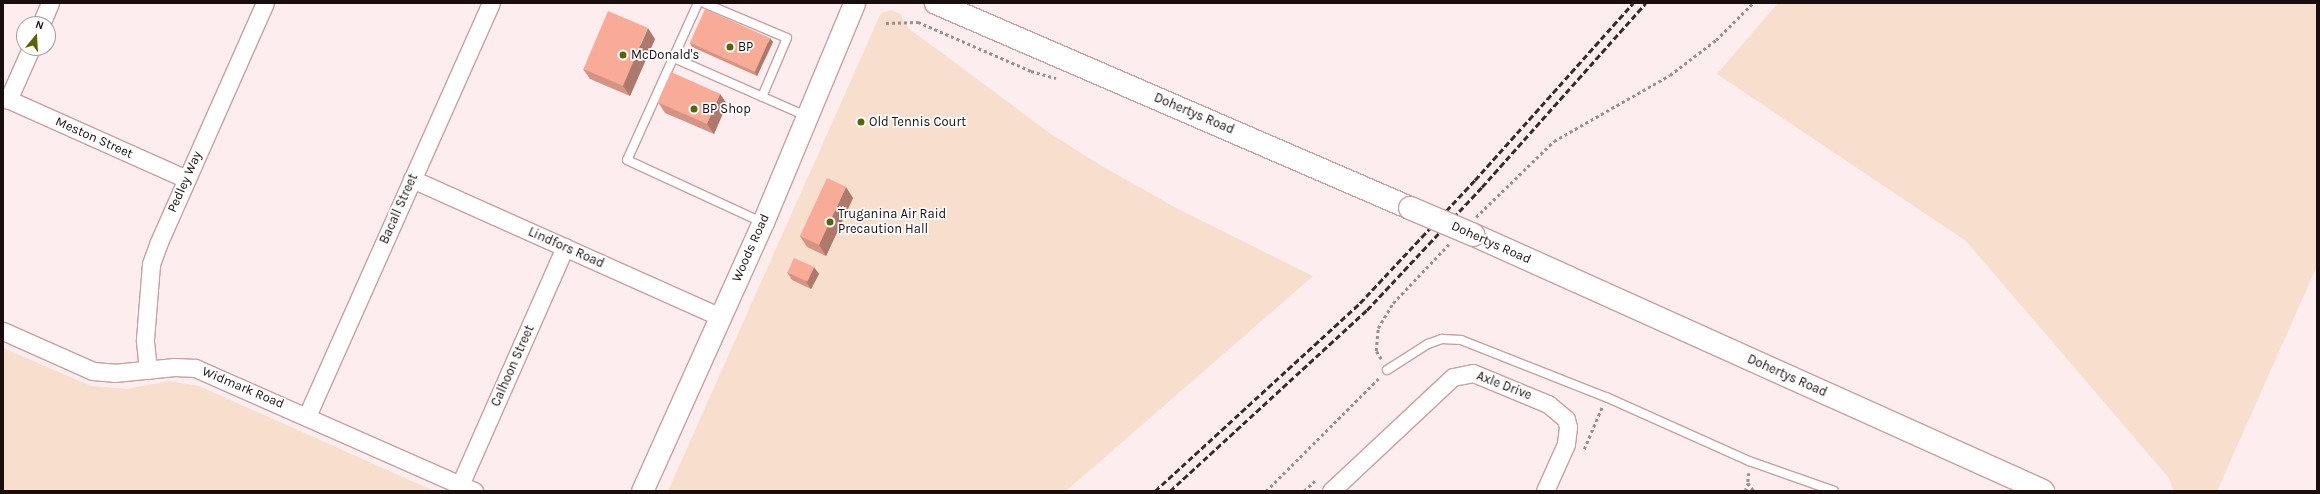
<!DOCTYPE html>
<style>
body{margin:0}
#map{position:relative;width:2320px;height:494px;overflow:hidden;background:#feedee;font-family:Karla,sans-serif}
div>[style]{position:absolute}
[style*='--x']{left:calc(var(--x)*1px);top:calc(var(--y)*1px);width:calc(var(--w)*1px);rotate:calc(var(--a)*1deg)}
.green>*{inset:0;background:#f8decc}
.path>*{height:2.5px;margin-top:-1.25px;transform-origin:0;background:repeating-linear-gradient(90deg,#9e8e8f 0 3px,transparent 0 6px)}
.roads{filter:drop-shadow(1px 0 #c8a0a2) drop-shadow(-1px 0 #c8a0a2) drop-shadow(0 1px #c8a0a2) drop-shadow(0 -1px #c8a0a2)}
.service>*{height:8px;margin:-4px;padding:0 4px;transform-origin:4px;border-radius:4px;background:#fff}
.minor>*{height:17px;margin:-8.5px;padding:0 8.5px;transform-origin:8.5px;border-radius:8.5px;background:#fff}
.tertiary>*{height:21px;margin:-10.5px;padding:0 10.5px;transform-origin:10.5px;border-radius:10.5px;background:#fff}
.secondary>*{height:22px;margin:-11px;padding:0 11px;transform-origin:11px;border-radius:11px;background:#fff}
.rail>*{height:3px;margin-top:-1.5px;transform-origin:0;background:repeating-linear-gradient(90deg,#392b2c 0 6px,transparent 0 9px)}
.bridges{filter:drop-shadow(1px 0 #c8a0a2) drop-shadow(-1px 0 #c8a0a2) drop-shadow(0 1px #c8a0a2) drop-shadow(0 -1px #c8a0a2)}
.secondary-bridge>*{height:22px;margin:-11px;padding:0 11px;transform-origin:11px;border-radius:11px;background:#fff}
.wall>*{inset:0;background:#d59483}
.shaded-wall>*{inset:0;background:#ae786a}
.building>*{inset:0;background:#f8ac98;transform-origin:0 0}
.dots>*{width:11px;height:11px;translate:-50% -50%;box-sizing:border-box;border:2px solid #fff;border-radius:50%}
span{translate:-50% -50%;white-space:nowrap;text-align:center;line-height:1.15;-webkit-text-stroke:3.5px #fff;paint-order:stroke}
.poi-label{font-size:13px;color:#1a0d0e}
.left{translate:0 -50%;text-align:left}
.street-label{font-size:13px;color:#1a0d0e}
.frame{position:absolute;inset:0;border:4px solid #1a0d0e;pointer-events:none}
.north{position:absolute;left:16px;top:16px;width:40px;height:40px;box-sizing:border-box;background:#fff;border:1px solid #a39e9f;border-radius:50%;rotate:18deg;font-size:11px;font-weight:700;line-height:16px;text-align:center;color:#1a0d0e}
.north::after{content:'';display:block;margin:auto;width:14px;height:18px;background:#596404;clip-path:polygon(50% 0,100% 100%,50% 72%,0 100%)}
</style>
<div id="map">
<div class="green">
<div style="clip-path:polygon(1778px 3px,2317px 3px,2317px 266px,2217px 491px,2174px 491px,2168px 477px,1966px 241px,1717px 74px)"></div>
<div style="clip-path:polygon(892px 10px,900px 14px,908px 28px,1051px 134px,1100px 165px,1176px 208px,1313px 276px,1066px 491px,668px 491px,881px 13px)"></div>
<div style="clip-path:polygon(3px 348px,91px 386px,127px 389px,170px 381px,199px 386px,434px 491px,3px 491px)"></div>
</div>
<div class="path">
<div style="--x:803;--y:3;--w:3;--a:0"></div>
<div style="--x:886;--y:23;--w:32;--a:-2"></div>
<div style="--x:918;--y:22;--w:123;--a:23.4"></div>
<div style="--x:1031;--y:71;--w:26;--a:16"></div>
<div style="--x:1476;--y:217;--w:109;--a:-44.3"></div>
<div style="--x:1554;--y:141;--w:133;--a:-29.6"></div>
<div style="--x:1670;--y:75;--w:58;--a:-37.3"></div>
<div style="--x:1716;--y:40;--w:52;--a:-45"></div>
<div style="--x:1381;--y:359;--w:9;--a:-122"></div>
<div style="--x:1376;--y:351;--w:23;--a:-85"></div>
<div style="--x:1378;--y:328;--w:29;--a:-59"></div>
<div style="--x:1393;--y:303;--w:81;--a:-46.5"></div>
<div style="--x:1584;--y:449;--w:46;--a:-66.8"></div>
<div style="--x:1749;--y:473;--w:10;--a:96"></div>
<div style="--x:1748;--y:483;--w:10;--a:53"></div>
<div style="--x:1266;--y:491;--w:160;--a:-45"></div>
<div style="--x:1304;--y:491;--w:18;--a:-43"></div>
<div style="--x:1745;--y:491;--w:9;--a:-69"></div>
</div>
<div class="roads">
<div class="service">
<div style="--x:698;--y:3;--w:172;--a:114.3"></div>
<div style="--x:627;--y:160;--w:149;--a:24.7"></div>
<div style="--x:704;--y:3;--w:90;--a:22.9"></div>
<div style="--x:787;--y:38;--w:64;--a:113"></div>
<div style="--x:674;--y:58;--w:144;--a:23.7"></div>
<div style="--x:1387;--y:370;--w:49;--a:-32.4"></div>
<div style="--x:1428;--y:344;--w:15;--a:-20"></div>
<div style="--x:1442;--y:339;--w:19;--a:3"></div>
<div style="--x:1461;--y:340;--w:156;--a:21.5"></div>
<div style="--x:1606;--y:397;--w:157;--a:24.1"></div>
<div style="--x:1749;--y:461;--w:90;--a:19.4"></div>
</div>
<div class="minor">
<div style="--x:41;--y:24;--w:23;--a:-67"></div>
<div style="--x:3;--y:97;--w:201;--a:24.1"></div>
<div style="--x:8;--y:100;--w:57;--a:-66.1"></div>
<div style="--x:412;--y:179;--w:338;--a:24.1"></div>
<div style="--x:3;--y:331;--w:98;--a:24"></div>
<div style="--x:93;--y:371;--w:21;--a:5"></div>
<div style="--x:114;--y:373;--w:61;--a:-5.6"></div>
<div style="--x:175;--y:367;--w:20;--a:3"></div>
<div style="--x:195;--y:368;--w:305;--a:23.8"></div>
<div style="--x:148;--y:370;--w:31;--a:-96"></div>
<div style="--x:145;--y:339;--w:75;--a:-85.4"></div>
<div style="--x:151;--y:264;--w:23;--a:-70"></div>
<div style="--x:159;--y:242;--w:261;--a:-66.1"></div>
<div style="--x:307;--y:416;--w:452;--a:-66"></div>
<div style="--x:460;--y:485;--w:260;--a:-66.2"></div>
<div style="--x:1331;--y:491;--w:167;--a:-43.1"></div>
<div style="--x:1453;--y:377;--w:20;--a:-11"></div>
<div style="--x:1473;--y:373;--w:81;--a:22.5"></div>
<div style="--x:1548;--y:404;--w:23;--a:40"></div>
<div style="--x:1566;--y:419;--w:8;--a:76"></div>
<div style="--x:1568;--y:427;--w:17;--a:97"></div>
<div style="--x:1566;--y:444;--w:51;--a:114.1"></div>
</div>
<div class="tertiary">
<div style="--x:642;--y:491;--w:295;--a:-65.8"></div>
<div style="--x:763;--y:222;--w:237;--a:-67.4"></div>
</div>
<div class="secondary">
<div style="--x:936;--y:3;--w:516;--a:23.39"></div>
<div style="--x:1474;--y:235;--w:624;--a:24.22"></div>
</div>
</div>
<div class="rail">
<div style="--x:1155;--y:491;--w:278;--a:-42.5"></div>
<div style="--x:1360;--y:303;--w:168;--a:-46.9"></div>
<div style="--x:1475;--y:180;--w:237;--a:-48.2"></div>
<div style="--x:1170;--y:491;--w:268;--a:-42.6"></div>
<div style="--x:1367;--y:310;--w:168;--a:-46.9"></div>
<div style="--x:1482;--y:187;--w:246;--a:-48.3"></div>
</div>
<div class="bridges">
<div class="secondary-bridge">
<div style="--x:1410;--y:208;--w:69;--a:22.9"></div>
</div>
</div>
<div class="wall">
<div style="clip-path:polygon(655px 39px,630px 96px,590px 79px,583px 69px)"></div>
<div style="clip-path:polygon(773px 42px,757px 76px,692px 47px,690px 43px)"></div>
<div style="clip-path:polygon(720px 94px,727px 104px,714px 134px,665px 113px,658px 102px)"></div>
<div style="clip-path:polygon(853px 198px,826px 256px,807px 247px,800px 236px)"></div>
<div style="clip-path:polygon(787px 272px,819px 274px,811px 289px,792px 280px)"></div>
</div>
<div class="shaded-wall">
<div style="clip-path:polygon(648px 28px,655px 39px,630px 96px,623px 86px)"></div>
<div style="clip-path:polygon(770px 38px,773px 42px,757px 76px,755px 72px)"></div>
<div style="clip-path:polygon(720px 94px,727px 104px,714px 134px,707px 124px)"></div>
<div style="clip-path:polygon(846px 187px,853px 198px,826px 256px,819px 245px)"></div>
<div style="clip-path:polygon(814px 267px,819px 274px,811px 289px,806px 281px)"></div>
</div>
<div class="building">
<div style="left:705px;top:9px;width:71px;height:37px;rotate:24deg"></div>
<div style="left:608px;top:11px;width:43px;height:63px;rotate:23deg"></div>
<div style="left:671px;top:72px;width:54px;height:33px;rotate:24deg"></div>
<div style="left:827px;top:178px;width:21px;height:64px;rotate:25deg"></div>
<div style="left:794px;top:258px;width:22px;height:16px;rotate:24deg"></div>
</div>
<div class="dots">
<div style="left:730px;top:47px;background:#596404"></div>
<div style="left:623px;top:55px;background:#596404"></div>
<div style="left:694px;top:109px;background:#596404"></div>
<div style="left:861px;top:122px;background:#596404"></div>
<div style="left:830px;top:222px;background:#596404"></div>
</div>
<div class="poi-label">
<span class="left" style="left:738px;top:47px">BP</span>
<span class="left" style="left:631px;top:55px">McDonald's</span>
<span class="left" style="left:702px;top:109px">BP Shop</span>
<span class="left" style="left:869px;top:122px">Old Tennis Court</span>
<span class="left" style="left:838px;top:222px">Truganina Air Raid<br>Precaution Hall</span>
</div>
<div class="street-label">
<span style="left:1194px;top:114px;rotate:23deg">Dohertys Road</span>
<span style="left:94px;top:138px;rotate:24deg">Meston Street</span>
<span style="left:185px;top:182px;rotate:-66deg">Pedley Way</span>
<span style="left:399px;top:209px;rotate:-66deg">Bacall Street</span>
<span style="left:1491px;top:243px;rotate:24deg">Dohertys Road</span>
<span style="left:566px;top:248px;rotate:24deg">Lindfors Road</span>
<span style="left:751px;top:248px;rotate:-66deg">Woods Road</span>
<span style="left:513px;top:366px;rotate:-66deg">Calhoon Street</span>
<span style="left:1787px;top:376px;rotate:24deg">Dohertys Road</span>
<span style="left:1504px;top:386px;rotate:21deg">Axle Drive</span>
<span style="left:243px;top:388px;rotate:23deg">Widmark Road</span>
</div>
<div class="frame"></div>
<div class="north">N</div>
</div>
